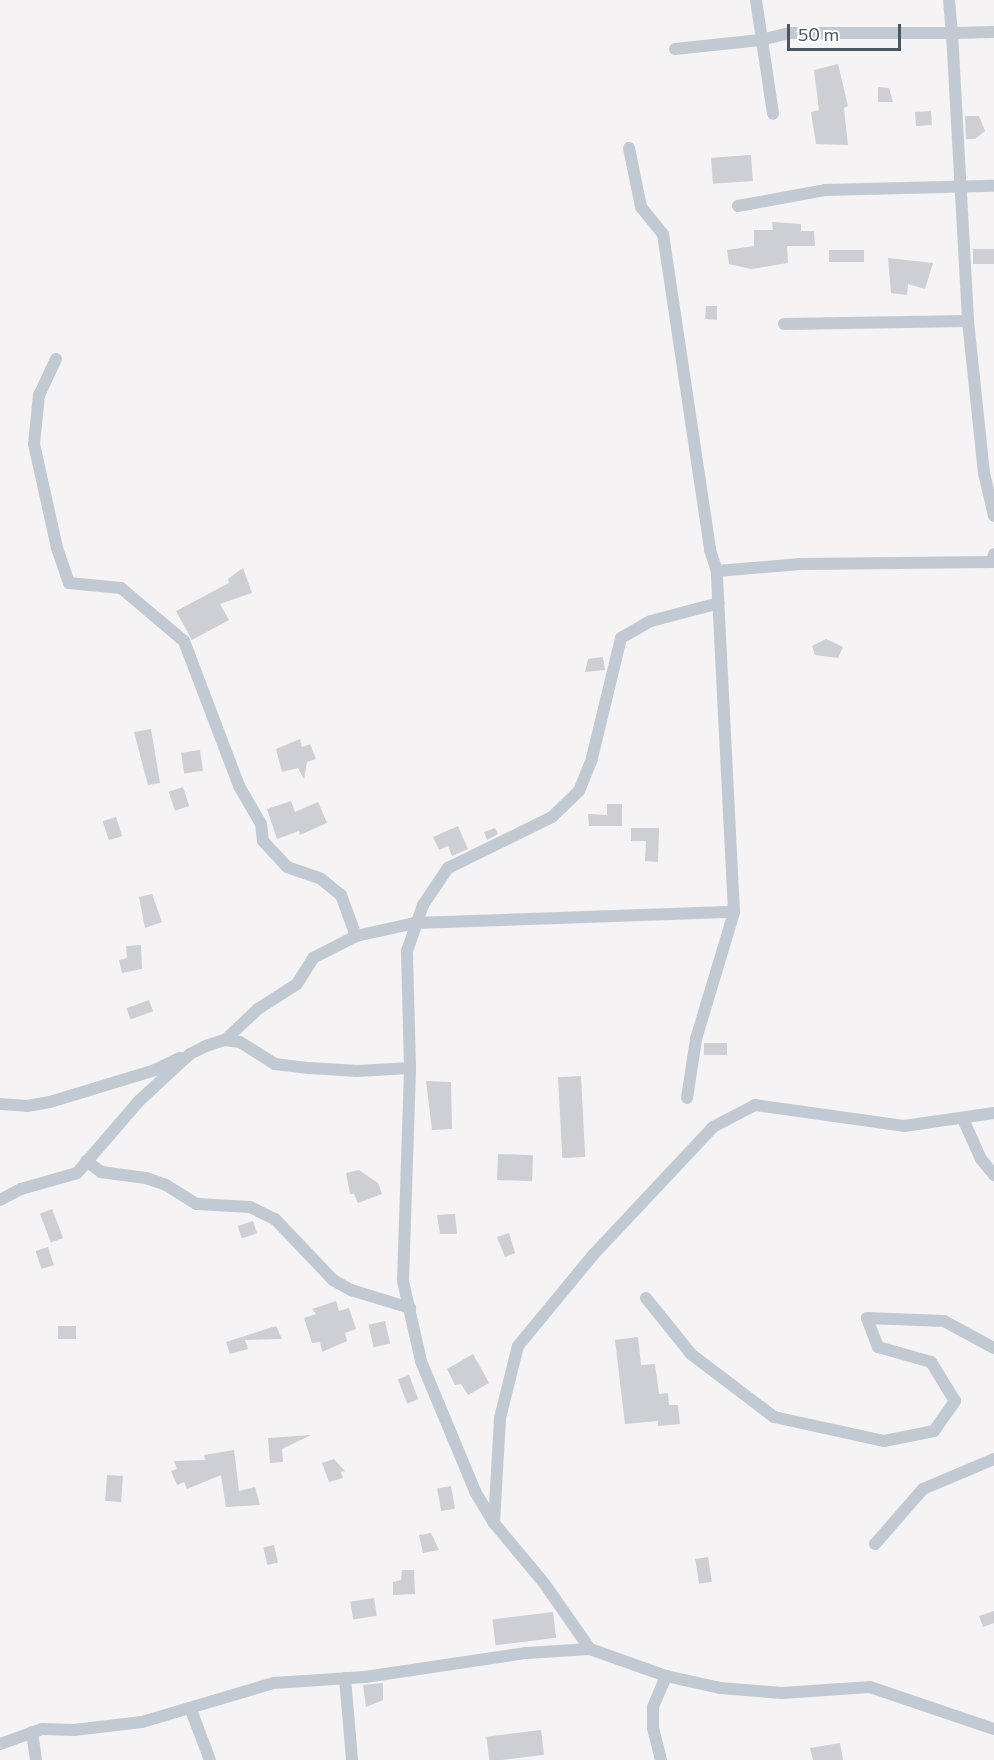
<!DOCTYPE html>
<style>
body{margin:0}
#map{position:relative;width:994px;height:1760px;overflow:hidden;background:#f5f3f3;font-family:Commissioner,sans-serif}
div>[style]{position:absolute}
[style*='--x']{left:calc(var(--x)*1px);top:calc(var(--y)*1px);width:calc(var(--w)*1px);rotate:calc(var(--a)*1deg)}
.building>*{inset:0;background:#cdcfd5;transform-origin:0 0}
.street>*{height:12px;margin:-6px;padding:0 6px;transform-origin:6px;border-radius:6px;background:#c1cad2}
span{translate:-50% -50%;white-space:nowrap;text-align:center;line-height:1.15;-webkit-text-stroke:4.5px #fff;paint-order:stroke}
.scale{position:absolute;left:787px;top:24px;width:114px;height:27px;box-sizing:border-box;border:3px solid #4a5661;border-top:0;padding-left:8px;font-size:18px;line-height:21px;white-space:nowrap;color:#4a5661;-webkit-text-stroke:4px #fff;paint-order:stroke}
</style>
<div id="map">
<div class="building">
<div style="clip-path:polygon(838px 64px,848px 106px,844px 108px,848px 145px,816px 144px,811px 112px,819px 110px,814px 70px)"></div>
<div style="clip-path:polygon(878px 87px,889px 88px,893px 102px,878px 102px)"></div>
<div style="left:931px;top:111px;width:14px;height:16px;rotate:86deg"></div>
<div style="clip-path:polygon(965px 116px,979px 116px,985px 131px,975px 139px,966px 139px)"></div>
<div style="left:751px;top:155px;width:26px;height:40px;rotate:86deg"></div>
<div style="clip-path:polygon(772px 222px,801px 224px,801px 231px,814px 231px,815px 246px,787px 246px,788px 263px,751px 269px,729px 264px,727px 250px,754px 246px,754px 230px,773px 230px)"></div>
<div style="left:973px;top:249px;width:21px;height:15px"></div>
<div style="left:829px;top:250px;width:35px;height:12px"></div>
<div style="clip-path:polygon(888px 258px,933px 263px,925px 289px,908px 284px,907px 295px,891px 293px)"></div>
<div style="clip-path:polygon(706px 306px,717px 306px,717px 320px,705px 319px)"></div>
<div style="clip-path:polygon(243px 568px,252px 593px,220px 604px,229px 620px,192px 640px,176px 611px,229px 583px,228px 579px)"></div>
<div style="clip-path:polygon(826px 639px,843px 647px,838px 658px,815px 655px,812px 646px)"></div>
<div style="clip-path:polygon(603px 657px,605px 670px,585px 672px,588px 659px)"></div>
<div style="clip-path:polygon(151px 729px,160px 783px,148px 785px,134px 732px)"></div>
<div style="clip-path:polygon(300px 739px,302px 747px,310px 744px,316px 759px,307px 762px,304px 779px,298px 768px,282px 772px,276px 749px)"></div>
<div style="left:200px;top:750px;width:21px;height:19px;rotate:82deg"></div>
<div style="left:183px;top:787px;width:20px;height:15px;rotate:72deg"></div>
<div style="clip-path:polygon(291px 801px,295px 812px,318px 802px,327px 823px,300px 835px,299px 831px,277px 839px,267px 809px)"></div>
<div style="clip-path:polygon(607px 804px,622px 804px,622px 826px,589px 826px,588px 814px,607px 815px)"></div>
<div style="left:116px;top:817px;width:20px;height:14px;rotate:72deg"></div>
<div style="clip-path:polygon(458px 826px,468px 849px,452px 856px,448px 846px,439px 850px,433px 837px)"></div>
<div style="clip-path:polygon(495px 828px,498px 834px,487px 840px,484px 832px)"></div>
<div style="clip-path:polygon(631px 828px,659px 828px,658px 862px,645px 861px,646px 841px,631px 841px)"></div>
<div style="clip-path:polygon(152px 894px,162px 922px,145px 928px,139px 897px)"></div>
<div style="clip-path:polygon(141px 945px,142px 969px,122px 973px,119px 960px,127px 958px,126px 946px)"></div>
<div style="left:149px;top:1000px;width:12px;height:24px;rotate:70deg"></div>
<div style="left:704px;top:1043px;width:23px;height:12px"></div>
<div style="left:581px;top:1076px;width:81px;height:23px;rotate:87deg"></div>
<div style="clip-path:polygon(426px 1081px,451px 1082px,452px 1129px,432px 1130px)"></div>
<div style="left:498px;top:1154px;width:35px;height:26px;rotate:2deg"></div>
<div style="clip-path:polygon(359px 1170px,378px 1183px,382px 1194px,358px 1203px,354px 1194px,350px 1194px,346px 1173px)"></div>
<div style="left:52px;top:1209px;width:31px;height:13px;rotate:69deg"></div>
<div style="clip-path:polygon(455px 1214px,457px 1234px,440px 1234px,437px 1215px)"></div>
<div style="left:253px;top:1221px;width:13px;height:16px;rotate:72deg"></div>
<div style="clip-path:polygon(509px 1233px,515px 1253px,505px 1257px,497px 1237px)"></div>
<div style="left:48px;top:1247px;width:19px;height:13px;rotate:72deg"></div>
<div style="clip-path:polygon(336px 1301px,339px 1311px,349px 1308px,356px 1329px,345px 1333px,347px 1341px,322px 1352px,320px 1342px,312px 1343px,304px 1318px,316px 1314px,312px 1309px)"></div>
<div style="left:385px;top:1321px;width:23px;height:17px;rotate:77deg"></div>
<div style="left:58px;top:1326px;width:18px;height:13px"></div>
<div style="clip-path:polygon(276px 1326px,282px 1339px,245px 1340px,248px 1349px,230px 1354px,226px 1342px)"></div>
<div style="clip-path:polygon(638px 1337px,641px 1365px,655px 1364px,659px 1394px,668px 1393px,669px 1405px,678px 1405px,680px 1424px,658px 1426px,658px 1421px,625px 1424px,615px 1340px)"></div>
<div style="clip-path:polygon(473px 1354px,489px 1383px,468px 1395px,461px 1384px,455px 1385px,447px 1369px)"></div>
<div style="left:409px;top:1375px;width:26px;height:12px;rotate:69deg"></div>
<div style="clip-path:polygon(311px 1435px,282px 1449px,283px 1462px,270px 1463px,268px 1438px)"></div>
<div style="clip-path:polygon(234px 1450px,239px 1491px,255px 1487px,260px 1505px,226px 1507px,221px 1475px,187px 1489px,184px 1482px,177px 1485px,171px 1471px,177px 1469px,174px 1461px,205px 1460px,204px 1455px)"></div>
<div style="clip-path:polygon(334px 1459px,345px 1471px,341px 1472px,343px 1478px,329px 1482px,322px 1463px)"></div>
<div style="left:107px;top:1475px;width:16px;height:26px;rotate:4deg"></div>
<div style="left:451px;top:1486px;width:23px;height:14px;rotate:80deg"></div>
<div style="clip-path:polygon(431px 1533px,439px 1550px,423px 1553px,419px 1535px)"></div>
<div style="left:274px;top:1545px;width:18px;height:11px;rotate:77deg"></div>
<div style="left:708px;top:1557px;width:25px;height:13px;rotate:81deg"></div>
<div style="clip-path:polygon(402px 1570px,414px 1570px,415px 1594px,393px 1595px,393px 1582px,401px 1580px)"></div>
<div style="left:374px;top:1598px;width:18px;height:24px;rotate:81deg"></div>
<div style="clip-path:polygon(994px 1611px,994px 1623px,983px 1627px,979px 1616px)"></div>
<div style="left:553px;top:1612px;width:26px;height:61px;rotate:83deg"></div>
<div style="clip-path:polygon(383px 1683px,383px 1700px,366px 1707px,363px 1685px)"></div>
<div style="left:541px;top:1730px;width:25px;height:55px;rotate:83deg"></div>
<div style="clip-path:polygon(840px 1743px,843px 1760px,813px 1760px,810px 1748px)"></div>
</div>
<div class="street">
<div style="--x:756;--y:0;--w:115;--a:81.5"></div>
<div style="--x:949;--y:0;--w:33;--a:85"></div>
<div style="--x:952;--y:33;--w:42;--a:-1.4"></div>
<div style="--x:675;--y:49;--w:86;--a:-6"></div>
<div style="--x:761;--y:40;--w:30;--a:-14"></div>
<div style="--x:790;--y:33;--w:162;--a:0"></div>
<div style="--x:952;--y:33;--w:288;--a:86.8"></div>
<div style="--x:968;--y:321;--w:153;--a:84"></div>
<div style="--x:984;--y:473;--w:44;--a:76.9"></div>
<div style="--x:629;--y:148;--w:60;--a:78.5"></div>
<div style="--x:641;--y:207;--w:35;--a:51"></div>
<div style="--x:663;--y:234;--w:319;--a:81.5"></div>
<div style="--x:710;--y:550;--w:22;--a:72"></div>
<div style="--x:717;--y:571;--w:84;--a:-4.8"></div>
<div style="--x:801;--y:564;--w:191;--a:-0.6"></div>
<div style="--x:992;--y:562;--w:8;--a:-76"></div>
<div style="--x:738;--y:206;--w:88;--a:-10.4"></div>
<div style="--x:825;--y:190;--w:169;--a:-1.4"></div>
<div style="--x:784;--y:324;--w:184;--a:-0.9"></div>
<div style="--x:56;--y:359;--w:40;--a:115"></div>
<div style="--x:39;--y:395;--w:49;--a:95.8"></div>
<div style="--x:34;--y:444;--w:107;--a:77.5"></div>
<div style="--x:57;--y:548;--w:37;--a:71"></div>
<div style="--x:69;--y:583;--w:52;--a:5.5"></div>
<div style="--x:121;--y:588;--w:82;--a:40.1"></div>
<div style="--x:184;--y:641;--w:155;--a:69.2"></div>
<div style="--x:239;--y:786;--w:44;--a:59.9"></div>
<div style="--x:261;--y:824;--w:17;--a:83"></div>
<div style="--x:263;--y:841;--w:35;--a:47"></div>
<div style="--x:287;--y:867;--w:36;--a:19"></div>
<div style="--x:321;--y:879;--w:26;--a:39"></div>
<div style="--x:341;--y:895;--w:44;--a:69.9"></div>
<div style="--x:225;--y:1040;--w:45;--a:-43.2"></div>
<div style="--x:258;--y:1009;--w:46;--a:-32.7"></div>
<div style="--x:297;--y:984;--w:31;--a:-58"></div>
<div style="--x:313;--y:958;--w:48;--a:-27.1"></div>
<div style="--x:356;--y:936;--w:60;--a:-12.4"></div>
<div style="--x:415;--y:923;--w:319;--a:-2"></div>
<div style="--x:734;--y:912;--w:341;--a:-92.9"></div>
<div style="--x:687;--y:1098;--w:60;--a:-81.3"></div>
<div style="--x:696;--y:1039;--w:133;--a:-73.3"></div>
<div style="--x:0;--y:1104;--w:27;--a:4"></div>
<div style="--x:27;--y:1106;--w:23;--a:-10"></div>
<div style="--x:50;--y:1102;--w:110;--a:-16.9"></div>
<div style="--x:155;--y:1070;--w:28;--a:-26"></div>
<div style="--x:963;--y:1119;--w:44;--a:65.8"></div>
<div style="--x:981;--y:1159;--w:21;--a:51"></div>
<div style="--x:86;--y:1161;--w:19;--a:36"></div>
<div style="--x:101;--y:1172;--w:45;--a:7.6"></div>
<div style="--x:146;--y:1178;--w:21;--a:19"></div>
<div style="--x:166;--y:1185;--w:36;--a:32"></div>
<div style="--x:197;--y:1204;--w:53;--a:3.2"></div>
<div style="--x:250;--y:1207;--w:28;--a:26"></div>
<div style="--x:275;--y:1219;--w:84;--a:46.4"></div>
<div style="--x:333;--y:1280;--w:21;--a:29"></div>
<div style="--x:351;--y:1290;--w:62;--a:17"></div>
<div style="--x:0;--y:1200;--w:24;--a:-28"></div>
<div style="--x:21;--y:1189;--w:58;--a:-15.9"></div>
<div style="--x:77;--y:1173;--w:95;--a:-49.3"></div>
<div style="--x:139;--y:1101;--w:69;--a:-42.7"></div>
<div style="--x:190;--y:1054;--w:18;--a:-27"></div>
<div style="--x:206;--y:1046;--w:20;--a:-18"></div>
<div style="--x:225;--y:1040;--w:15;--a:8"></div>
<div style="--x:240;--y:1042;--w:41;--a:32.2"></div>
<div style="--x:275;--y:1064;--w:34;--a:7"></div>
<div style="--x:309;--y:1068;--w:48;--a:3.6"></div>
<div style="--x:357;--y:1071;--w:53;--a:-3.2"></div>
<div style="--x:646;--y:1298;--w:72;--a:51.2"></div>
<div style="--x:691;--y:1354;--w:104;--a:37.2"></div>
<div style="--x:774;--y:1417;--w:113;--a:12.3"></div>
<div style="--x:884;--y:1441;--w:51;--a:-11.3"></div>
<div style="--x:934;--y:1431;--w:37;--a:-55"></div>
<div style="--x:955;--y:1401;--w:46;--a:-121.6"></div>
<div style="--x:931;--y:1362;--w:55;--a:-164.2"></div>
<div style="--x:878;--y:1347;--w:31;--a:-111"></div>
<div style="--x:867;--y:1318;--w:77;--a:2.2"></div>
<div style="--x:944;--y:1321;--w:57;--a:28.4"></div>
<div style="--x:494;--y:1523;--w:105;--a:-86.7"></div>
<div style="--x:500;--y:1418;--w:74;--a:-76"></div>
<div style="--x:518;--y:1346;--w:118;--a:-50.5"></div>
<div style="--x:593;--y:1255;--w:175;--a:-46.8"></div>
<div style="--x:713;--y:1127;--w:47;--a:-27.6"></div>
<div style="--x:755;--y:1105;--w:150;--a:8"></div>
<div style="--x:904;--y:1126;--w:91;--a:-8.2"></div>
<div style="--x:875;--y:1544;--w:73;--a:-48.9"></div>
<div style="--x:923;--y:1489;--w:77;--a:-22.9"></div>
<div style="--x:590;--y:1649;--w:80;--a:-124.9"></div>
<div style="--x:544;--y:1583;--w:78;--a:-129.8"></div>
<div style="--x:494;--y:1523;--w:37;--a:-121"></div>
<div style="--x:475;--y:1491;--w:141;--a:-112.6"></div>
<div style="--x:421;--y:1361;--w:82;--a:-102.7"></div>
<div style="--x:403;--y:1281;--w:213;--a:-88.1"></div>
<div style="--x:410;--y:1068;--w:117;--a:-91.5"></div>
<div style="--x:407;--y:951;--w:49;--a:-70.8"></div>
<div style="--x:423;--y:905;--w:45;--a:-56"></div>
<div style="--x:448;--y:868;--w:116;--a:-26.1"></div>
<div style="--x:552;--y:817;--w:37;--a:-44"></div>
<div style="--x:579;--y:791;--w:35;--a:-68"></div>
<div style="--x:592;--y:758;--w:123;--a:-76.4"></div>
<div style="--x:621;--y:638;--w:34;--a:-30"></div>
<div style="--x:651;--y:621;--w:70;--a:-14.8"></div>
<div style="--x:345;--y:1678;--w:82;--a:85.1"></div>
<div style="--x:191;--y:1710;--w:53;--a:69.2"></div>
<div style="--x:32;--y:1732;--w:28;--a:82"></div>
<div style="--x:0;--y:1744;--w:45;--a:-19.7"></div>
<div style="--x:42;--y:1729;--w:32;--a:2"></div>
<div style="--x:74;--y:1730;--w:68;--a:-6.7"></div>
<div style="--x:142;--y:1722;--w:138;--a:-16.5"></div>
<div style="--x:274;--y:1683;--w:91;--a:-3.8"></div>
<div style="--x:365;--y:1677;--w:163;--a:-8.5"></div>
<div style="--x:526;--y:1653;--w:64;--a:-3.6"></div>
<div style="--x:590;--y:1649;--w:81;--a:19.6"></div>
<div style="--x:666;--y:1676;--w:55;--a:12.5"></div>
<div style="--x:720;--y:1688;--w:62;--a:4.6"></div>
<div style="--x:782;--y:1693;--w:88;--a:-3.9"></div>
<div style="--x:870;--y:1687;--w:131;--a:18.7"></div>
<div style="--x:661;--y:1760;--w:33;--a:-104"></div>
<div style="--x:653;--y:1728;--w:21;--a:-90"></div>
<div style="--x:653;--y:1707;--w:34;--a:-67"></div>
</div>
<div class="scale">50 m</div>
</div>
